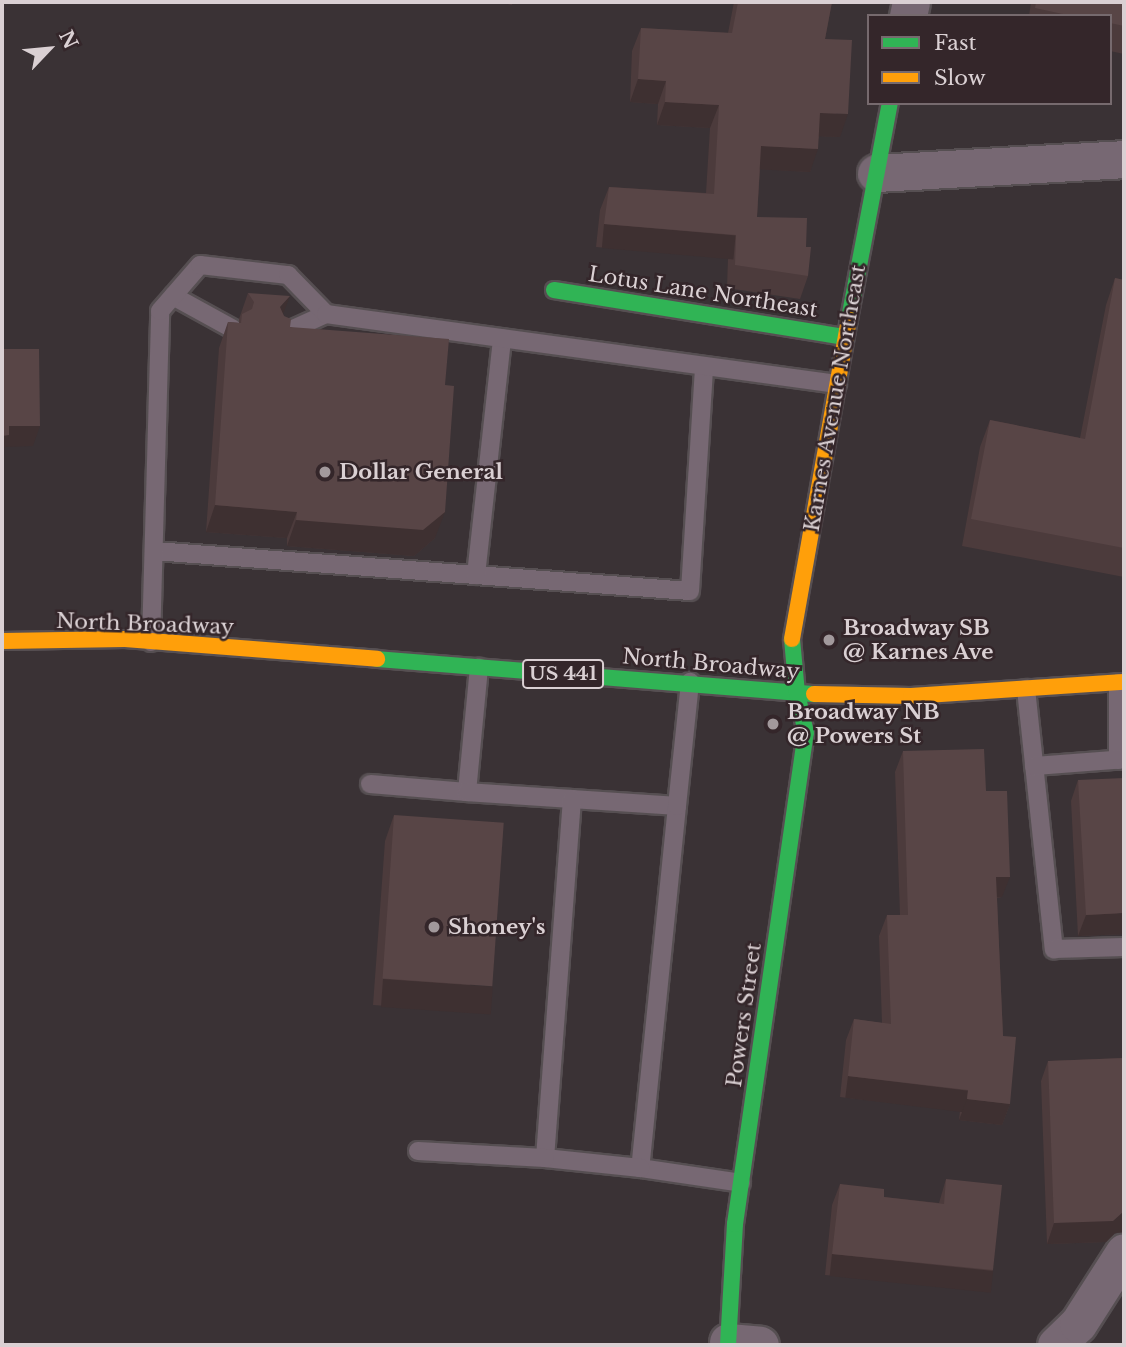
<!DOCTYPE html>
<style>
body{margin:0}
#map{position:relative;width:1126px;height:1347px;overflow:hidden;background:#3a3235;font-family:"Libre Baskerville",serif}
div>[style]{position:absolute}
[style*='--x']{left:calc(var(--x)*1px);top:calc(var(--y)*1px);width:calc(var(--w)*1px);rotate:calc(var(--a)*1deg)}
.roads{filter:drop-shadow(2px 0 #564f52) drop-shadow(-2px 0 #564f52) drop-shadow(0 2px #564f52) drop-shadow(0 -2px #564f52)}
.lane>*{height:18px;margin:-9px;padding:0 9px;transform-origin:9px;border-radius:9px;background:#776873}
.street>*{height:37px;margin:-18.5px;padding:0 18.5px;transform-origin:18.5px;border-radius:18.5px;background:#776873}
.fast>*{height:16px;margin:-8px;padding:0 8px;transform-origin:8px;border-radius:8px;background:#30b455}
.slow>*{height:16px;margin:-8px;padding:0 8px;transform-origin:8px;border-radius:8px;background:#ff9f0a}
.wall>*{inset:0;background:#4c3b3c}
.shaded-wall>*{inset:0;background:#3e3031;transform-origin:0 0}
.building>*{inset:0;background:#584546;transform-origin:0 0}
.dots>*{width:19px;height:19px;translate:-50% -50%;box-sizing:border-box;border:4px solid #34262a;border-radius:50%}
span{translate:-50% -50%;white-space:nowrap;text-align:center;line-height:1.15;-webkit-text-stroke:5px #34262a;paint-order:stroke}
.shield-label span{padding:2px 5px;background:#34262a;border:2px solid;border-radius:5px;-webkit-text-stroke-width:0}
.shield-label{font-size:19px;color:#dad0d3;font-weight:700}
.street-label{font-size:21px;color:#dad0d3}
.poi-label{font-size:21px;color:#dad0d3;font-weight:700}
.left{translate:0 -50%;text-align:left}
.frame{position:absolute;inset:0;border:4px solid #dad0d3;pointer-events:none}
.legend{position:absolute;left:867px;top:14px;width:245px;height:91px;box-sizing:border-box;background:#34262a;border:2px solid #766a6e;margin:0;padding:9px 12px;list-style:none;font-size:21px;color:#dad0d3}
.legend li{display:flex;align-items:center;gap:14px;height:35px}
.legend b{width:35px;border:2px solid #766a6e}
.north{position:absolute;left:14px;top:14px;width:70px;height:70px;-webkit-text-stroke:5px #34262a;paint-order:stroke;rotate:64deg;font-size:19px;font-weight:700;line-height:28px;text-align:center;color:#dad0d3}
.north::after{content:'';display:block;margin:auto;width:24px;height:32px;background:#dad0d3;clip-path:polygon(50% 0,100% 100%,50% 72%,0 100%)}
</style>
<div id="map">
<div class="roads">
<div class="lane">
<div style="--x:173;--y:296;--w:68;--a:28.8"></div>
<div style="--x:282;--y:334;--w:48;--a:-24.4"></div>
<div style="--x:154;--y:551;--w:537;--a:4.27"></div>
<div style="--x:690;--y:591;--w:225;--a:-86.4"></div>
<div style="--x:476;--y:575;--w:238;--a:-83.7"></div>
<div style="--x:151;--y:642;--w:331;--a:-88.4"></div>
<div style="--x:160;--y:311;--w:61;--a:-49"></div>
<div style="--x:200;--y:265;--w:89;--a:6.5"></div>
<div style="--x:288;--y:275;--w:54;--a:45.7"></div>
<div style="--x:326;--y:314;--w:516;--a:7.8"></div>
<div style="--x:1118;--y:683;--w:77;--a:90"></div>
<div style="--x:1026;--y:689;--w:262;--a:83.9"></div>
<div style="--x:1054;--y:949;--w:70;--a:-1.6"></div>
<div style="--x:1034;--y:766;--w:90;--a:-4.4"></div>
<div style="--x:370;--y:784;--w:97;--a:4.7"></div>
<div style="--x:467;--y:792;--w:125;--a:-84.5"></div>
<div style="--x:467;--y:792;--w:210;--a:3.8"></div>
<div style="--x:677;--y:806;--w:364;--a:95.8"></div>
<div style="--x:640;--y:1168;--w:102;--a:8.4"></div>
<div style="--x:572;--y:799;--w:360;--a:94.3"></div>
<div style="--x:545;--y:1158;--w:96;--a:6"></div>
<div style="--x:677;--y:806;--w:125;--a:-84"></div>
<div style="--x:418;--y:1151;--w:127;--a:3.2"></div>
</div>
<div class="street">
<div style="--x:908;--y:16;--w:14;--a:-78"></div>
<div style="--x:876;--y:173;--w:248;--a:-3.2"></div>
<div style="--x:728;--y:1342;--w:32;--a:5"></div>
<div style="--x:1056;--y:1345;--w:30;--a:-44"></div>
<div style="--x:1078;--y:1324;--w:85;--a:-57.4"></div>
</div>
<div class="fast">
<div style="--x:554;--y:290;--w:295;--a:9.2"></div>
<div style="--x:849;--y:319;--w:220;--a:-79.3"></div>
<div style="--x:377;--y:659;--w:438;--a:4.6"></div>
<div style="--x:728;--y:1345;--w:121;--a:-86.7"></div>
<div style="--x:735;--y:1224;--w:496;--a:-81.8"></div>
<div style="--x:806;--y:733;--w:41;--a:-102.7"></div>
<div style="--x:797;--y:693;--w:54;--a:-95.3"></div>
</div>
<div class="slow">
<div style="--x:792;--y:639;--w:325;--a:-79.9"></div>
<div style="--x:2;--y:641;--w:123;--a:-0.9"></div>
<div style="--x:125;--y:639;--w:253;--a:4.5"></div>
<div style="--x:814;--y:694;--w:97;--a:1.2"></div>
<div style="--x:911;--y:696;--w:213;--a:-3.8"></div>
</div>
</div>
<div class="wall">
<div style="clip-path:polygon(497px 2px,513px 2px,512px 5px)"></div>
<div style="clip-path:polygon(734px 2px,832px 2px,825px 39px,840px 137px,819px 136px,810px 172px,760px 169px,757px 217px,806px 247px,808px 276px,800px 299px,727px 288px,728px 258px,596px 247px,600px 210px,609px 187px,706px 193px,710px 128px,657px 125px,658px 104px,630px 102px,632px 51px,641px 28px,728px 33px)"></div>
<div style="clip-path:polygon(1031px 2px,1124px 2px,1124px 54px,1110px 51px,1110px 16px,1029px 16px)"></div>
<div style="clip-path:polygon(1115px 278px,1124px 280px,1124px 577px,962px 546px,980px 447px,990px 420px,1080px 438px,1106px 305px)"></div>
<div style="clip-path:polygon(248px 293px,283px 314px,290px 327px,445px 385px,435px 538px,414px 556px,287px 546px,287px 538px,206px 532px,219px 348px,228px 322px,239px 323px,239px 319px)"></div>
<div style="clip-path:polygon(903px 751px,986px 791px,1002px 897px,997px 898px,1003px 1036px,1010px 1104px,1002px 1125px,959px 1120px,960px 1111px,840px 1097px,846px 1040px,854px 1019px,882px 1023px,879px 936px,887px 915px,900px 915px,895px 772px)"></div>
<div style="clip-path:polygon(1078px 780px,1124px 934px,1078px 936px,1071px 801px)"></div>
<div style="clip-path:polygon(394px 815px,483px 1013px,373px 1005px,385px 841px)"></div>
<div style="clip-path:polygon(1124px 1058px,1124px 1232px,1115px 1233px,1106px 1242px,1047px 1244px,1041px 1081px,1048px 1061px)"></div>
<div style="clip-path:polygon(946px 1179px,993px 1270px,985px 1291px,825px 1275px,832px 1205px,840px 1184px,884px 1197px,939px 1203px)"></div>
</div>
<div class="shaded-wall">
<div style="clip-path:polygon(638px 79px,666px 81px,658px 104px,630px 102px)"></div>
<div style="clip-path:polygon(665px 102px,719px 105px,710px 128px,657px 125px)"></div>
<div style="clip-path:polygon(820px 113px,848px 114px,840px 137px,811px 136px)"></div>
<div style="clip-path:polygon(761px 146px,818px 149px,810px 172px,753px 169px)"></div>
<div style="left:604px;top:224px;width:132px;height:24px;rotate:5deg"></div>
<div style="clip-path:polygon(290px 296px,280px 322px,280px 307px)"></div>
<div style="clip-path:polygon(9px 426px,40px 426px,33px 446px,5px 447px,2px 456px,2px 436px)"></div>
<div style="clip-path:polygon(215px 505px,297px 512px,287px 538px,206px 532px)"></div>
<div style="clip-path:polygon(445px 512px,435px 538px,414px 556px,287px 546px,296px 520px)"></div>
<div style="clip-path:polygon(996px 877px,1010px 877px,1002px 897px,989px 898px)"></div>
<div style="clip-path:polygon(1124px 913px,1124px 934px,1078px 936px,1086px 915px)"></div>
<div style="left:383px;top:979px;width:110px;height:28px;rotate:4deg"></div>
<div style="left:848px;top:1076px;width:121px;height:22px;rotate:7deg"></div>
<div style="clip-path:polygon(967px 1099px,1010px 1104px,1002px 1125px,959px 1120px)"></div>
<div style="clip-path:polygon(1123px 1212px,1124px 1212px,1124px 1232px,1115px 1233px,1106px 1242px,1047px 1244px,1054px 1223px)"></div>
<div style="left:832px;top:1254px;width:162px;height:22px;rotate:6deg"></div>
</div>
<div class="building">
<div style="clip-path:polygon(738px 2px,832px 2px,825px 39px,852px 40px,848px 114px,820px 113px,818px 149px,761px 146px,757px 217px,807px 218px,806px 247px,811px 247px,808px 276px,735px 265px,736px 235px,604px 224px,609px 187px,714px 194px,719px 105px,665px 102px,666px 81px,638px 79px,641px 28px,732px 33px)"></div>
<div style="clip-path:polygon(1036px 2px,1124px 2px,1124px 26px,1110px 23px,1110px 16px,1072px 16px,1035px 8px)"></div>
<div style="clip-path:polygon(1115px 278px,1124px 280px,1124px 548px,971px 519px,990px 420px,1085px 439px)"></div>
<div style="clip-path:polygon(248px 293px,290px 296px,280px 307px,284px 316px,291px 319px,290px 327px,449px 339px,445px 385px,454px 386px,445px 512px,423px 530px,296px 520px,297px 512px,215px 505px,228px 322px,241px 323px,242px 314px,252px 309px,254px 302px)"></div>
<div style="clip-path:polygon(2px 349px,39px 349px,40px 426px,9px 426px,9px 435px,2px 436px)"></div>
<div style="clip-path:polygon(984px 749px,986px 791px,1007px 791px,1010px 877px,996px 877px,1003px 1036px,1016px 1037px,1010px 1104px,967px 1099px,968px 1090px,848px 1076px,854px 1019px,891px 1024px,887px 915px,908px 915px,903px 751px)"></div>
<div style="clip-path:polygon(1124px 778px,1124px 913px,1086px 915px,1078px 780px)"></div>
<div style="left:394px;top:815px;width:110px;height:164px;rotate:4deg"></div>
<div style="clip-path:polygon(1124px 1058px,1124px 1212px,1123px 1212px,1113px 1221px,1054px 1223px,1048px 1061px)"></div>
<div style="clip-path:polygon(946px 1179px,1002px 1185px,993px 1270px,832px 1254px,840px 1184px,884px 1189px,884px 1197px,944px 1204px)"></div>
</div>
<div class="dots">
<div style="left:325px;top:472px;background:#a2999c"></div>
<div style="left:829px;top:640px;background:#a2999c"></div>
<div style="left:773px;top:724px;background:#a2999c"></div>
<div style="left:434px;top:927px;background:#a2999c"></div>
</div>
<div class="shield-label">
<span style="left:563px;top:674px">US 441</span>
</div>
<div class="street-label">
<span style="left:703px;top:292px;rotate:9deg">Lotus Lane Northeast</span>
<span style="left:835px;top:398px;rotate:-80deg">Karnes Avenue Northeast</span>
<span style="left:145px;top:624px;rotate:2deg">North Broadway</span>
<span style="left:711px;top:664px;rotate:5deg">North Broadway</span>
<span style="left:744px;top:1015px;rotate:-82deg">Powers Street</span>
</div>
<div class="poi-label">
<span class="left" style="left:339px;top:472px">Dollar General</span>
<span class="left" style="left:843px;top:640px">Broadway SB<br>@ Karnes Ave</span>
<span class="left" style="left:787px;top:724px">Broadway NB<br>@ Powers St</span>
<span class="left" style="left:448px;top:927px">Shoney's</span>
</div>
<div class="frame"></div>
<ul class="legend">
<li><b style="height:9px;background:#30b455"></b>Fast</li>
<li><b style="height:9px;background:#ff9f0a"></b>Slow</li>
</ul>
<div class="north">N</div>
</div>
